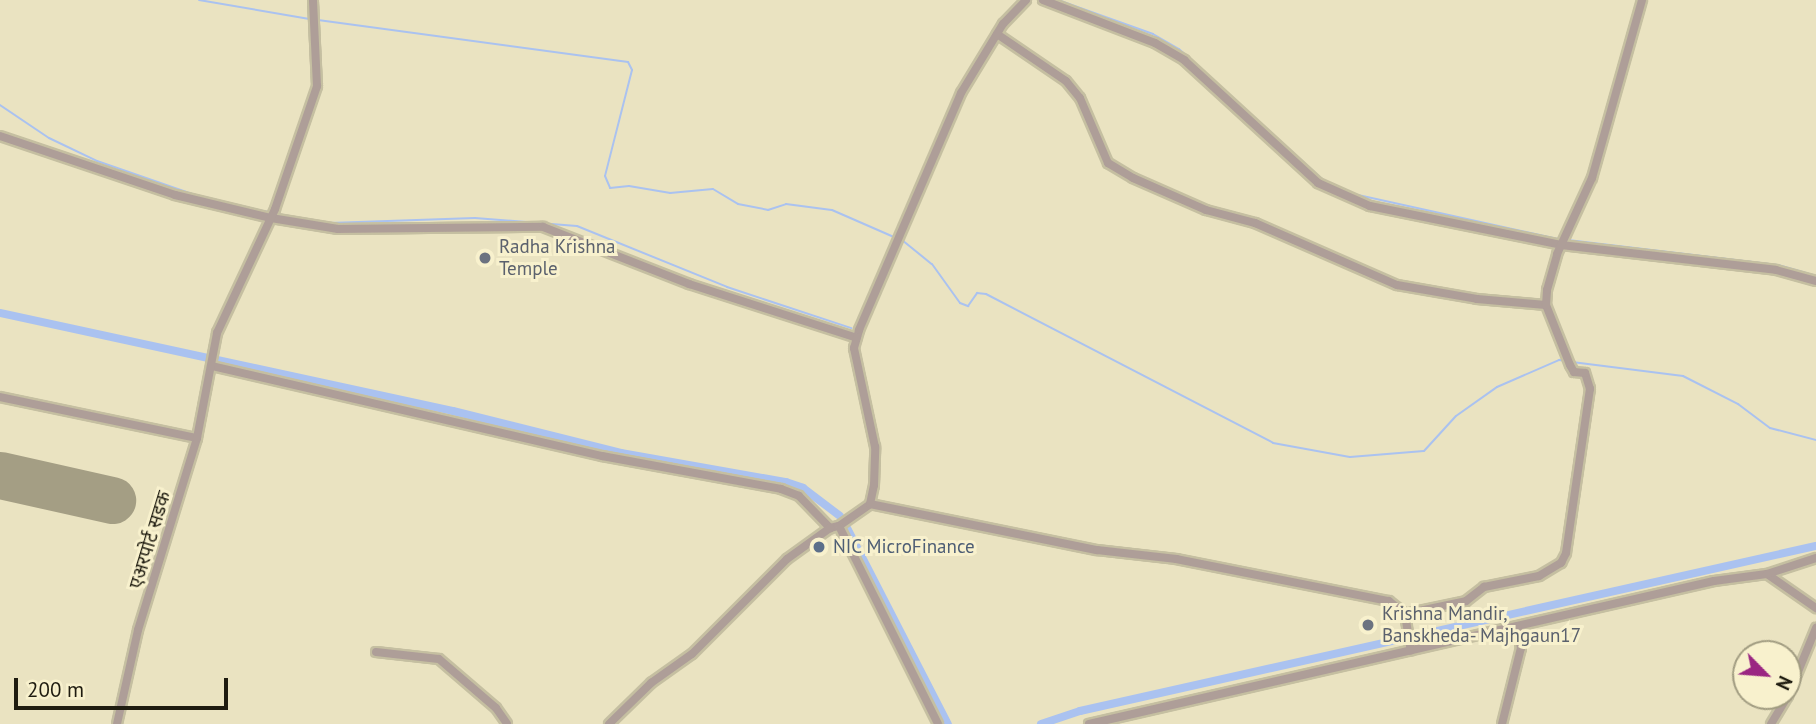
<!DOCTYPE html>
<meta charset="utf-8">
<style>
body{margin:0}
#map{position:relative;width:1816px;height:724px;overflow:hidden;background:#eae3c1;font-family:"PT Sans","Noto Sans Devanagari",sans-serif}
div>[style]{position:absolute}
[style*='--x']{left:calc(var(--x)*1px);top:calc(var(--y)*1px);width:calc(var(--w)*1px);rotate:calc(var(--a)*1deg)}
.stream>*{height:2px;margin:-1px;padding:0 1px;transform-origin:1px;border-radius:1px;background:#aac2f0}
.canal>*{height:8px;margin:-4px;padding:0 4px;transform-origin:4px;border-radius:4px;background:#aac2f0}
.runway>*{height:47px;margin:-23.5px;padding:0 23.5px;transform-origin:23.5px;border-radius:23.5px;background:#a49e84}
.roads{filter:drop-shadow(2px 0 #c5bfa1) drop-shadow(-2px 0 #c5bfa1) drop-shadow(0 2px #c5bfa1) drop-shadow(0 -2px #c5bfa1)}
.minor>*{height:8px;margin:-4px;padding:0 4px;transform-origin:4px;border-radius:4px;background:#ae9e98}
.dots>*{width:19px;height:19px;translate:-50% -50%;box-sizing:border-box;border:4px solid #f8f1cd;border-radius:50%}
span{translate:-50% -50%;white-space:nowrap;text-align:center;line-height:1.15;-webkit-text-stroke:6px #f8f1cd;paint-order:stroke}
.worship-label{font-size:19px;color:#5b616d}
.left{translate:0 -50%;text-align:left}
.street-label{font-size:19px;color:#1f1c10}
.service-label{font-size:19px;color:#4e5e75}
.north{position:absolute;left:1732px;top:640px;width:70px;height:70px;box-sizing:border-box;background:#f8f1cd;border:2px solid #a19c81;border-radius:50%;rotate:115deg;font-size:19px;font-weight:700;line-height:28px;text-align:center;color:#1f1c10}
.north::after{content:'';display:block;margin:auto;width:24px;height:32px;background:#9a2682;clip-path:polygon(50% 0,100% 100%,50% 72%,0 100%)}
.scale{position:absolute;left:14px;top:678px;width:214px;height:32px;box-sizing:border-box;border:4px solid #1f1c10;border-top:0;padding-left:9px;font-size:21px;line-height:24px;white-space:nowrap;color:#1f1c10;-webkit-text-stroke:5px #f8f1cd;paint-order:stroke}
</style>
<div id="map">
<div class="stream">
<div style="--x:199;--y:0;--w:112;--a:9.8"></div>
<div style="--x:1058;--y:0;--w:101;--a:19.7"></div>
<div style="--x:1153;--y:34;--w:30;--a:30"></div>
<div style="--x:1179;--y:49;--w:197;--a:42.3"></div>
<div style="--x:318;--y:20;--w:313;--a:7.7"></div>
<div style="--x:628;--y:62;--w:9;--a:63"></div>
<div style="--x:632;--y:70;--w:109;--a:104.3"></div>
<div style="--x:605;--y:176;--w:13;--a:67"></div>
<div style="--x:610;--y:188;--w:19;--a:-6"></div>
<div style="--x:629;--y:186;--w:42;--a:9.7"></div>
<div style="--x:670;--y:193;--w:43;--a:-5.3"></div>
<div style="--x:713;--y:189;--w:29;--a:31"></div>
<div style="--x:738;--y:204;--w:31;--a:11"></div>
<div style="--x:768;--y:210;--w:19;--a:-18"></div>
<div style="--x:786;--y:204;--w:46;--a:7.4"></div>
<div style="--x:832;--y:210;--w:70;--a:23.6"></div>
<div style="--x:0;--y:105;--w:59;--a:34"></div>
<div style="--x:49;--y:138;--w:53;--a:25.6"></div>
<div style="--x:97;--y:161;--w:116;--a:19.1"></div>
<div style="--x:1349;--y:193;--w:215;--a:12.4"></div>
<div style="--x:246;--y:208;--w:22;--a:10"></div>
<div style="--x:277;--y:214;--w:30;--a:12"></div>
<div style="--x:329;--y:223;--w:146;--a:-2"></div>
<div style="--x:475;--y:218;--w:102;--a:4.5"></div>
<div style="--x:577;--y:226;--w:162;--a:22.1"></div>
<div style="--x:727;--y:287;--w:131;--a:18.3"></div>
<div style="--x:902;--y:240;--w:38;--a:39"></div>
<div style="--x:932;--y:264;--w:48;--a:54.3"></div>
<div style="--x:960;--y:303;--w:9;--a:21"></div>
<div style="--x:968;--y:306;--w:16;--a:-55"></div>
<div style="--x:977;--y:293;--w:9;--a:6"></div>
<div style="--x:986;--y:294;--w:323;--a:27.4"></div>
<div style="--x:1273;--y:443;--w:78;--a:10.3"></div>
<div style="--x:1350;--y:457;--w:74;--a:-4.6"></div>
<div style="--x:1424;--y:451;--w:47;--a:-47.6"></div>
<div style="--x:1456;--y:416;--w:50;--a:-35.3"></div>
<div style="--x:1497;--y:387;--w:68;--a:-23.5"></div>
<div style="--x:1559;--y:360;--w:8;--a:7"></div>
<div style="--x:1568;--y:240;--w:211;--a:6.8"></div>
<div style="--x:1778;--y:265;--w:40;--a:16"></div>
<div style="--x:1572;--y:362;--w:112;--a:7.2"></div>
<div style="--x:1683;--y:376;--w:62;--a:27"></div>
<div style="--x:1738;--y:404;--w:40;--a:37"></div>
<div style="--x:1770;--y:428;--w:48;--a:14.6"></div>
</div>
<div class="canal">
<div style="--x:0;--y:313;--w:463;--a:12.2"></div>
<div style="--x:453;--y:411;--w:173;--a:14"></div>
<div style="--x:621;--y:453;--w:168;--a:10"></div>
<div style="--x:786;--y:482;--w:18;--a:19"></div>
<div style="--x:803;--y:488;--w:46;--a:37.1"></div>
<div style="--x:845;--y:524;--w:225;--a:62.8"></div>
<div style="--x:1041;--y:724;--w:41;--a:-18.4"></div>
<div style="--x:1080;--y:711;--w:754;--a:-12.64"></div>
</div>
<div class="runway">
<div style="--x:0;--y:475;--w:115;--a:12.6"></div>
</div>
<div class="roads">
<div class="minor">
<div style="--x:1043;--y:0;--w:120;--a:21"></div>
<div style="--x:1155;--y:43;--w:34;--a:30"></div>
<div style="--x:1184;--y:60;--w:182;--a:42.5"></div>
<div style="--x:1318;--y:183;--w:57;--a:23.9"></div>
<div style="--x:1370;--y:206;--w:195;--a:11.5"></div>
<div style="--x:1561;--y:245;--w:216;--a:6.6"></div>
<div style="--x:1776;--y:270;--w:41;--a:15.4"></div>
<div style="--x:997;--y:34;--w:83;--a:34.3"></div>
<div style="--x:1066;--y:81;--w:22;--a:51"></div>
<div style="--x:1080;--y:98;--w:71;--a:66.7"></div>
<div style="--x:1108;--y:163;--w:29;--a:31"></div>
<div style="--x:1133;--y:178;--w:80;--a:23.7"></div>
<div style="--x:1206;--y:210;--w:51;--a:14.9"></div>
<div style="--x:1255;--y:223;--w:155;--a:23.6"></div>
<div style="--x:1397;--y:285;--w:81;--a:9.9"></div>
<div style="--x:1477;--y:299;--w:69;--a:5"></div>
<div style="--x:0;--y:136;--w:185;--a:18.6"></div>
<div style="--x:175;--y:195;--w:99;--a:13.5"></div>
<div style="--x:271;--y:218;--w:68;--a:9.3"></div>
<div style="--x:338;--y:229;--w:205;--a:-0.6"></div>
<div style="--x:543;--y:227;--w:157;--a:21.3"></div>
<div style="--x:689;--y:284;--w:176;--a:17.8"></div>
<div style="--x:212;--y:366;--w:400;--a:13"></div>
<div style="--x:602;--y:456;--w:182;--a:10.4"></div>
<div style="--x:781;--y:489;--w:19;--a:21"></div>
<div style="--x:799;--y:496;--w:45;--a:45.9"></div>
<div style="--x:830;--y:528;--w:9;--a:-13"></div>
<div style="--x:839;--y:526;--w:38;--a:-35"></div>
<div style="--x:870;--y:504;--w:19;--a:-78"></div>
<div style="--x:874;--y:485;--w:38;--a:-88"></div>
<div style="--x:875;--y:447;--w:101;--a:-102"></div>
<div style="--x:854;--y:348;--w:19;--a:-74"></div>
<div style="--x:859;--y:330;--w:258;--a:-66.7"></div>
<div style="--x:961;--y:93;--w:81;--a:-58.7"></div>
<div style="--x:1003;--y:24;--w:33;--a:-46"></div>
<div style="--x:0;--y:397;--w:201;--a:11.8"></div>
<div style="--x:870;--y:504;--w:232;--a:11.5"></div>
<div style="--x:1097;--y:550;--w:80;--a:6.5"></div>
<div style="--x:1176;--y:559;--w:217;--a:11.2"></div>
<div style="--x:1389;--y:601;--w:21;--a:39"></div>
<div style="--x:1405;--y:614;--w:37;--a:81"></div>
<div style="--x:839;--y:526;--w:221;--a:63.4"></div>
<div style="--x:1767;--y:574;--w:60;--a:34.8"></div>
<div style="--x:1405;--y:614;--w:62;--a:-12"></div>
<div style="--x:1466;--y:601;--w:23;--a:-38"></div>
<div style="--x:1484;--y:587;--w:56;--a:-11.3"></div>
<div style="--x:1539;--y:576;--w:26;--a:-31"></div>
<div style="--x:1561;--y:563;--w:11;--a:-63"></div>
<div style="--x:1566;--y:553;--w:166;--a:-81.7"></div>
<div style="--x:1590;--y:389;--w:17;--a:-107"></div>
<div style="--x:1585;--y:373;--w:11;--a:-175"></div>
<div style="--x:1574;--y:372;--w:8;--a:-120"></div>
<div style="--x:1570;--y:365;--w:65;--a:-111.8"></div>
<div style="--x:1546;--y:305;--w:15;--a:-86"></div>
<div style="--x:1547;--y:290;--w:37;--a:-74"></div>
<div style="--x:1557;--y:254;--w:84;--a:-65.3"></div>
<div style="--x:1592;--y:178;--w:185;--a:-74.3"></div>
<div style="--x:376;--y:652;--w:63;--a:6.3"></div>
<div style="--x:439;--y:659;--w:75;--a:40.7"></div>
<div style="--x:496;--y:708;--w:19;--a:55"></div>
<div style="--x:1788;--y:696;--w:74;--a:-67.6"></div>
<div style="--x:117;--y:724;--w:96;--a:-77.4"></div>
<div style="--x:138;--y:630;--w:201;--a:-72.9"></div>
<div style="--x:197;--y:438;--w:107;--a:-79.2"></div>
<div style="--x:217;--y:333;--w:137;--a:-64.9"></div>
<div style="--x:275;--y:209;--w:130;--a:-71.1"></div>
<div style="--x:317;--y:86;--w:86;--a:-92.7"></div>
<div style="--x:609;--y:724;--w:59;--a:-44.3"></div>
<div style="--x:651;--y:683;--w:50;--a:-35.3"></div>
<div style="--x:692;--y:654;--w:134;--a:-45"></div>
<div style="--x:787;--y:559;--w:53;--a:-35.8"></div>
<div style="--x:1089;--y:724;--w:641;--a:-12.89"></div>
<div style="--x:1714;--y:581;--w:53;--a:-7.5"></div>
<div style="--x:1767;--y:574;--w:52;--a:-18.1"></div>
<div style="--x:1502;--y:724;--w:78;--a:-76"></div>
<div style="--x:1521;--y:648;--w:22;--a:-100"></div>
<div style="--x:1771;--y:724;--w:33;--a:-59"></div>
</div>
</div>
<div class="dots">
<div style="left:485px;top:258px;background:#6b7280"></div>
<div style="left:819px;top:547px;background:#5c6f8a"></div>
<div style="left:1368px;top:625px;background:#6b7280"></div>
</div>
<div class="worship-label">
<span class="left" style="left:499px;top:258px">Radha Krishna<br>Temple</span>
<span class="left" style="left:1382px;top:625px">Krishna Mandir,<br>Banskheda- Majhgaun17</span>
</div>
<div class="street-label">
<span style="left:150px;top:540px;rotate:-73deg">एअरपोर्ट सडक</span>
</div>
<div class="service-label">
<span class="left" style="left:833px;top:547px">NIC MicroFinance</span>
</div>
<div class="north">N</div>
<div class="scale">200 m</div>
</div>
